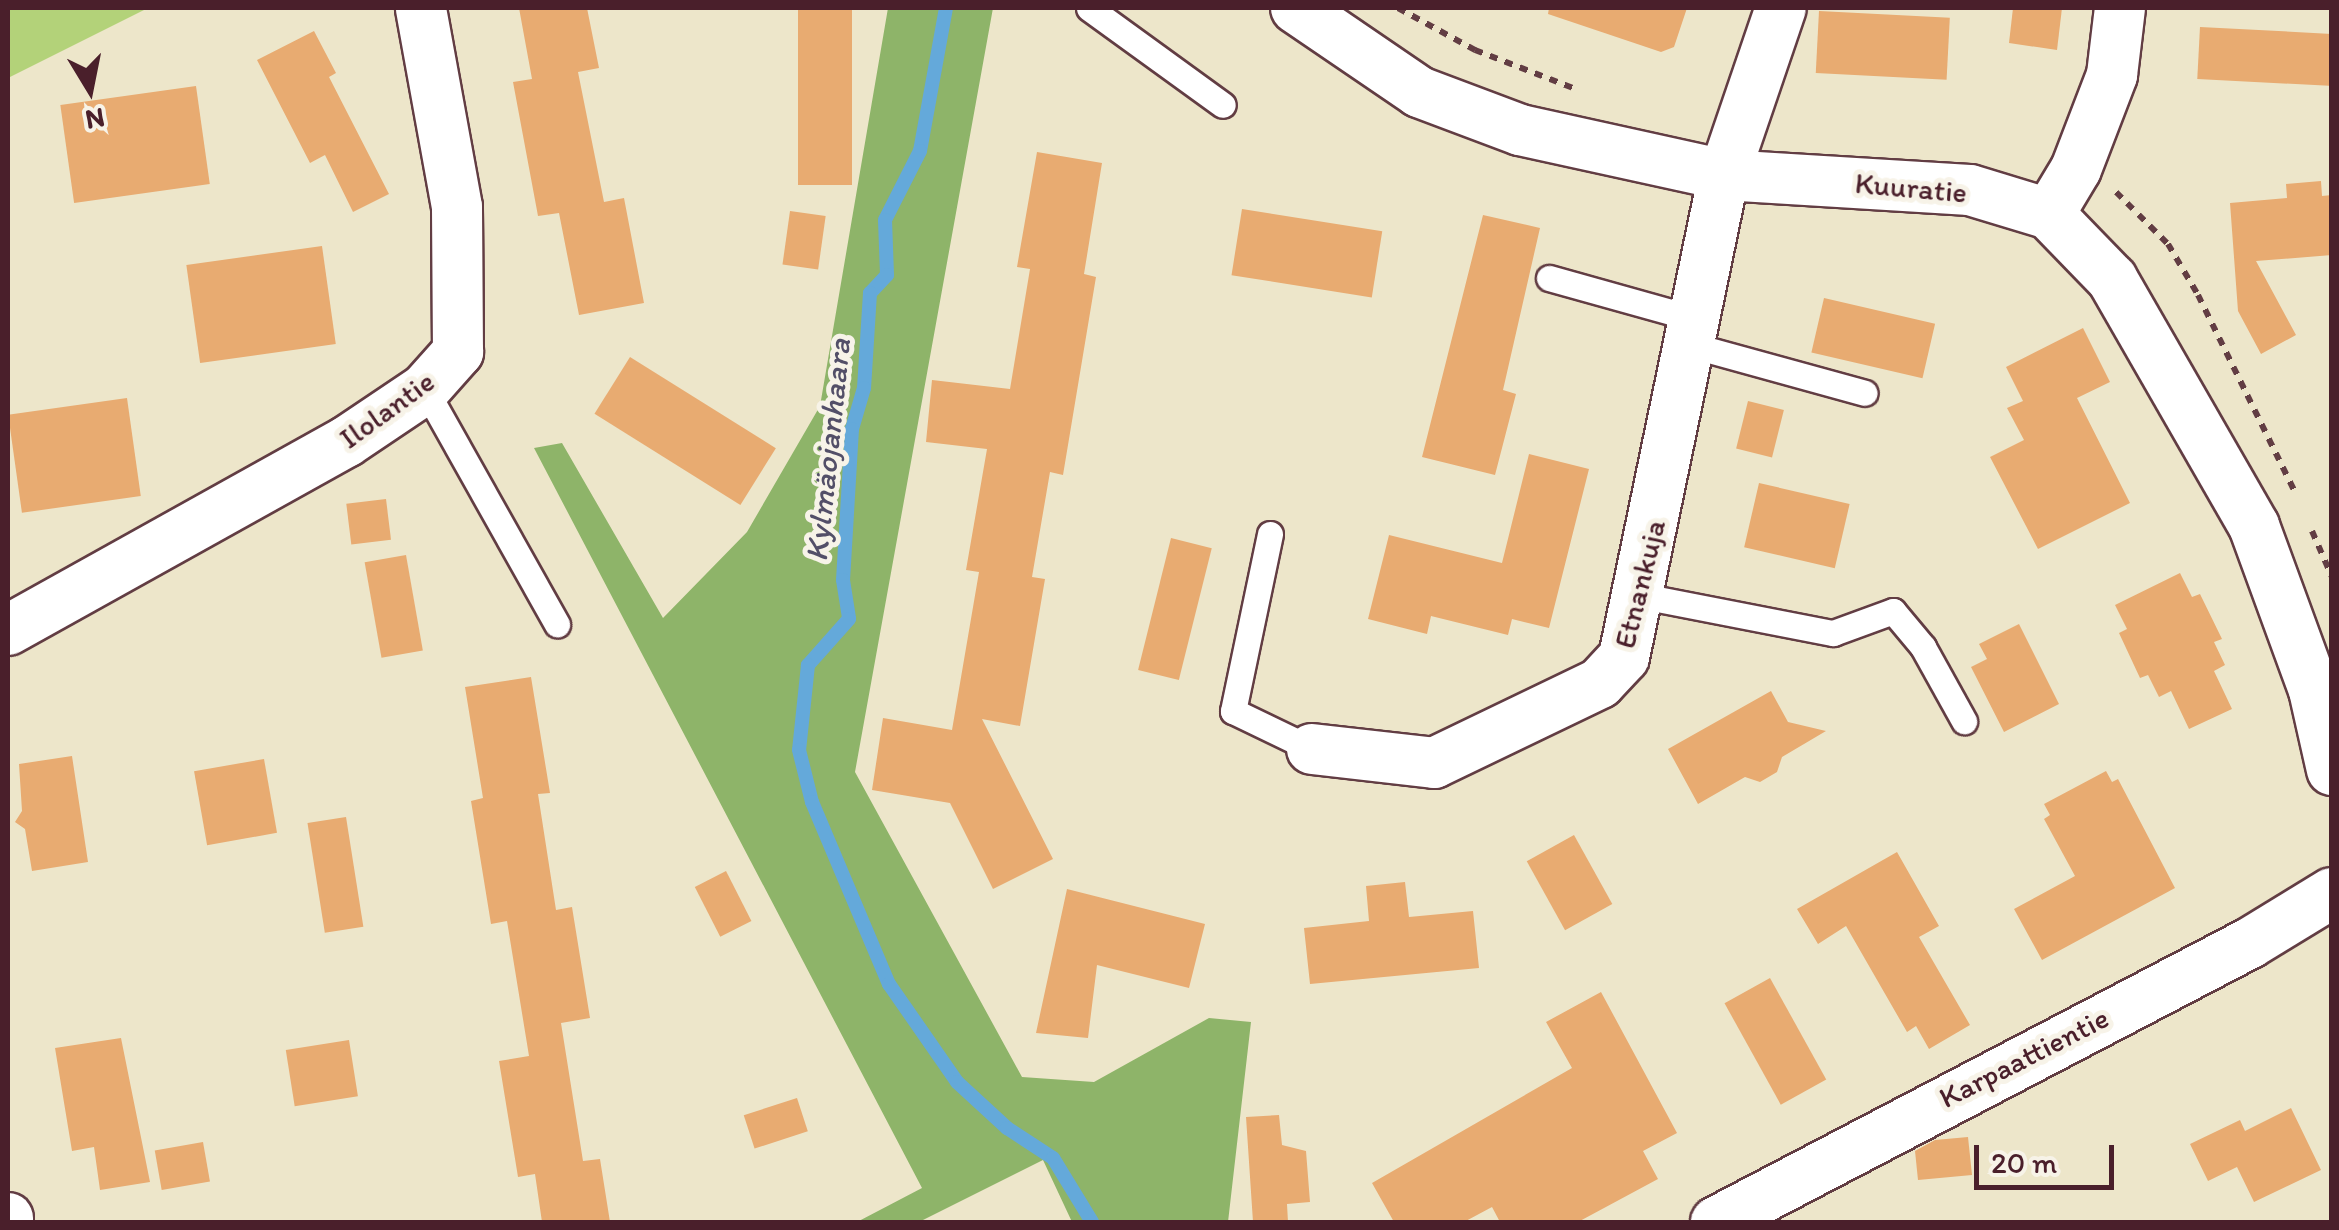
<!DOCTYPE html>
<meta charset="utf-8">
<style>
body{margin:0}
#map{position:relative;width:2339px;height:1230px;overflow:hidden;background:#ede6ca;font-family:Itim,sans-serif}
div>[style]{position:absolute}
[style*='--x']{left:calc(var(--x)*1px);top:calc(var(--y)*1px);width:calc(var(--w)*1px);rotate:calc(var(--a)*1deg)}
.green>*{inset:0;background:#b3d279}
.forest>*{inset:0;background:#8eb469}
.stream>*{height:14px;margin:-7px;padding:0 7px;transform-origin:7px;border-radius:7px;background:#64a9da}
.building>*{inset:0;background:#e8ab71;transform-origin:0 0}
.path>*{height:6px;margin-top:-3px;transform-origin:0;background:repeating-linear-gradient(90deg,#623d43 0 8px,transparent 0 16px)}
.roads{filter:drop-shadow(2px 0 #623d43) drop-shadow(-2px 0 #623d43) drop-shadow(0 2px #623d43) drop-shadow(0 -2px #623d43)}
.lane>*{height:25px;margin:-12.5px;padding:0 12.5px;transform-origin:12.5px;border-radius:12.5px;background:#fff}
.street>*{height:50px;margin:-25px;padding:0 25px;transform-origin:25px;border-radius:25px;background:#fff}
span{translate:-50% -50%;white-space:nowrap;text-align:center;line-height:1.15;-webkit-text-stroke:10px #f7f3e8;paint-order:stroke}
.street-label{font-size:30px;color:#4a1f2b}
.water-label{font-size:32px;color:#534f68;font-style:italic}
.frame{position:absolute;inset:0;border:10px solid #4a1f2b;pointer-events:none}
.north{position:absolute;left:40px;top:40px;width:100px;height:100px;-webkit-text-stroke:8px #f7f3e8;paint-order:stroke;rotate:170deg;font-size:28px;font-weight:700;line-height:40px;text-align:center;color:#4a1f2b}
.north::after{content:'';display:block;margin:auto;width:35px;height:45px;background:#4a1f2b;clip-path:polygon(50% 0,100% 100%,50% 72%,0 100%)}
.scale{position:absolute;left:1974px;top:1145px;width:140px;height:45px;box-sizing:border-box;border:5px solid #4a1f2b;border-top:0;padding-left:12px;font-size:30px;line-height:35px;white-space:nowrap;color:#4a1f2b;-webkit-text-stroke:8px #f7f3e8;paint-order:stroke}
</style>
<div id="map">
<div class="green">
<div style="clip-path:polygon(8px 8px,148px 8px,8px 78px)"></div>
</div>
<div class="forest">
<div style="clip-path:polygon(888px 8px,993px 8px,855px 772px,1022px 1077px,1094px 1082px,1209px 1018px,1251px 1022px,1228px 1222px,1072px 1222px,1043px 1160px,919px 1222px,857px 1222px,922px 1188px,534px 448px,562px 443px,663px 618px,747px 532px,820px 406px)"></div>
</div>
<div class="stream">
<div style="--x:946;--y:8;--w:145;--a:100.3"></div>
<div style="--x:920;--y:151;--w:77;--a:116.9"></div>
<div style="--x:885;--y:220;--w:55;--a:87.9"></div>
<div style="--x:887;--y:275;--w:25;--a:133"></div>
<div style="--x:870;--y:293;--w:95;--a:93.6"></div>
<div style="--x:864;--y:388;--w:43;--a:106.3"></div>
<div style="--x:852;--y:429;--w:151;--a:93.4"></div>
<div style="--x:843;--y:580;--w:39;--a:81"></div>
<div style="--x:849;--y:619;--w:62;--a:131.7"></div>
<div style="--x:808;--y:665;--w:85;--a:96"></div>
<div style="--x:799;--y:750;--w:54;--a:76"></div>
<div style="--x:812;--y:802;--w:198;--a:67.1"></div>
<div style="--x:889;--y:984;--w:119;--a:55.2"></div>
<div style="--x:957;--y:1082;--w:68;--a:42.6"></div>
<div style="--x:1007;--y:1128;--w:55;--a:33.1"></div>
<div style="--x:1053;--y:1158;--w:75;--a:58.6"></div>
</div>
<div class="building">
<div style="clip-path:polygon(519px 8px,587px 8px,599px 68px,578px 72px,604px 202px,624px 198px,644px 303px,579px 315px,559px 213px,538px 216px,513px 82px,532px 79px)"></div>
<div style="left:798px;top:8px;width:54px;height:177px"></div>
<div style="clip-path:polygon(1549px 8px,1687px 8px,1674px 47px,1661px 52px,1548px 14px)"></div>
<div style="clip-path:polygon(2013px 8px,2062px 8px,2057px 50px,2009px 43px)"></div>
<div style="left:1819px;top:11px;width:131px;height:62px;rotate:3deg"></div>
<div style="left:2200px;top:27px;width:132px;height:52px;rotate:3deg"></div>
<div style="clip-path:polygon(314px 31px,336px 73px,329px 77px,389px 194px,353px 212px,325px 155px,310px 163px,257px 60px)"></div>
<div style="left:196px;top:86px;width:99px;height:137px;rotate:82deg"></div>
<div style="clip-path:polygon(1037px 152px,1102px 163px,1084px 274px,1096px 277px,1063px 475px,1050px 472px,1032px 577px,1045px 579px,1020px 726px,982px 719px,1053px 859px,993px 889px,950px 803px,872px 790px,883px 718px,952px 730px,979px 572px,966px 570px,987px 449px,926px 442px,932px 380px,1010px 389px,1030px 269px,1017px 267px)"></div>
<div style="clip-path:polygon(2321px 181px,2322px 196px,2332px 195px,2332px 255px,2256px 261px,2296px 335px,2261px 354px,2238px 311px,2230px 203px,2287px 198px,2286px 184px)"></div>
<div style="left:1242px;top:209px;width:142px;height:67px;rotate:9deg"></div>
<div style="left:790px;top:211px;width:36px;height:54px;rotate:8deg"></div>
<div style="clip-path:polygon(1483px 215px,1540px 228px,1503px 390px,1516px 394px,1495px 475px,1422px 457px)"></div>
<div style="left:322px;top:246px;width:99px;height:137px;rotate:82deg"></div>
<div style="left:1824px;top:298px;width:114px;height:56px;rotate:13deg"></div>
<div style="clip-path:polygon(2083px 328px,2110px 382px,2077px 398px,2130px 503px,2038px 549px,1990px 457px,2024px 440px,2007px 408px,2023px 401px,2006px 367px)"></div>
<div style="left:630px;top:357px;width:172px;height:67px;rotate:32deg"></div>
<div style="left:127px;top:398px;width:99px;height:120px;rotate:82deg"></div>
<div style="left:1748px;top:401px;width:37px;height:49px;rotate:14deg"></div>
<div style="clip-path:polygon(1529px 454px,1589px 469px,1549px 628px,1512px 619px,1508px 635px,1431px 616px,1427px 634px,1368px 619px,1389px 535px,1502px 563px)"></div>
<div style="left:1759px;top:483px;width:93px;height:66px;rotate:13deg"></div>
<div style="left:386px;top:499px;width:41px;height:40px;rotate:83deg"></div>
<div style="left:1171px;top:538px;width:42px;height:136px;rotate:14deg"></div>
<div style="left:406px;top:555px;width:97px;height:42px;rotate:80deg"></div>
<div style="clip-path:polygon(2180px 573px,2192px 597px,2200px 594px,2222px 639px,2214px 642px,2225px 665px,2214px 671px,2232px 709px,2189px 729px,2171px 691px,2159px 697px,2148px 675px,2140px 678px,2119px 633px,2127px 629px,2115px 605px)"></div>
<div style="clip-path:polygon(2019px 624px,2059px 704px,2004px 732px,1971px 667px,1987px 659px,1979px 644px)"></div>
<div style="clip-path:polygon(531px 677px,550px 793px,538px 794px,556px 910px,572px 907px,590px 1018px,561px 1023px,583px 1161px,600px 1159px,610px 1222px,542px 1222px,535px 1174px,518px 1177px,499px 1061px,529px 1056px,507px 921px,491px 924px,471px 801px,483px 798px,465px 687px)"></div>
<div style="clip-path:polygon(1771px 691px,1788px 722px,1826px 731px,1782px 757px,1777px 772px,1760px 782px,1745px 777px,1698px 804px,1668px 749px)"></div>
<div style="clip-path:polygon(72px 756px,88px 862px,32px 871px,25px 829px,15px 822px,22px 811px,19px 764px)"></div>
<div style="left:264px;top:759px;width:75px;height:71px;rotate:80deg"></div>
<div style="clip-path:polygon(2106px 771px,2112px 782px,2118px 779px,2175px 888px,2042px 960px,2014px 909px,2075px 876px,2044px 819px,2050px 815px,2044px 804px)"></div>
<div style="left:346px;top:817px;width:111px;height:39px;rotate:81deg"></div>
<div style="left:1574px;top:835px;width:79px;height:54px;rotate:61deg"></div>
<div style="clip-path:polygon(1897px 852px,1939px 926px,1919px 937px,1970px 1025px,1929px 1049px,1916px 1026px,1907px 1032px,1846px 926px,1818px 944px,1797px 909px)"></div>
<div style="left:726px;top:871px;width:56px;height:35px;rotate:63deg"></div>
<div style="clip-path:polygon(1405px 882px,1409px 917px,1473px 911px,1479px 968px,1310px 984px,1304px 928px,1369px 921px,1366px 886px)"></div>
<div style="clip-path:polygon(1067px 889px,1205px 924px,1189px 988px,1097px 965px,1088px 1038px,1036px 1033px)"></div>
<div style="left:1770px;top:978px;width:116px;height:52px;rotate:61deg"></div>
<div style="clip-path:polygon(1601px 992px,1677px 1133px,1643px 1151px,1658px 1179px,1578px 1222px,1500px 1222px,1492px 1207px,1464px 1222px,1394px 1222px,1372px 1183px,1572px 1068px,1546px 1022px)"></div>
<div style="clip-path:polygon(121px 1038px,150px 1182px,100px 1190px,94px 1147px,72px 1151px,55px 1048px)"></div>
<div style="left:349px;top:1040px;width:57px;height:64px;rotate:81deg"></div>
<div style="left:797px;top:1098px;width:35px;height:56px;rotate:72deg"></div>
<div style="clip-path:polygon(2291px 1108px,2321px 1170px,2254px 1202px,2237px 1167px,2208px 1181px,2190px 1144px,2240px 1120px,2245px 1131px)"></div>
<div style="clip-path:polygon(1279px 1115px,1282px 1145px,1306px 1151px,1310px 1202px,1287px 1204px,1288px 1222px,1253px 1222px,1246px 1117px)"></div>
<div style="clip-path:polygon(1968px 1137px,1972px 1175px,1918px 1180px,1915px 1151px,1935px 1140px)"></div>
<div style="left:203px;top:1142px;width:40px;height:49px;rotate:80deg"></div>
</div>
<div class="path">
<div style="--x:1398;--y:8;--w:88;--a:28.6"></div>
<div style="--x:1475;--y:50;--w:110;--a:21.2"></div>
<div style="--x:2116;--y:192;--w:74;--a:45"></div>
<div style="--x:2168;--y:244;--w:59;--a:59.5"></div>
<div style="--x:2198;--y:295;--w:220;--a:63.8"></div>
<div style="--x:2312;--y:531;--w:50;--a:66.5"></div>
</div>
<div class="roads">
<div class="lane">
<div style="--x:1089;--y:8;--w:165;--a:35.9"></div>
<div style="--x:1549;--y:278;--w:153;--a:15.6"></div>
<div style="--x:1691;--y:345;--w:180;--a:15.4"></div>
<div style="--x:425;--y:389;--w:270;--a:60.7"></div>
<div style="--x:1270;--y:534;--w:181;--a:101.8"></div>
<div style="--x:1233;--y:711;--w:88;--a:25.7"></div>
<div style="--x:1642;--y:596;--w:195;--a:11"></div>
<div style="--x:1833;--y:633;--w:64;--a:-20.1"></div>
<div style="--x:1893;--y:611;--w:47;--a:50.2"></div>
<div style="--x:1923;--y:647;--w:85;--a:61"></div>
</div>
<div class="street">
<div style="--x:1296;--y:8;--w:149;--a:34.3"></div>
<div style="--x:1419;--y:92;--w:108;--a:20.6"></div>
<div style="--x:1520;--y:130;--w:209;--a:12.4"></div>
<div style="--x:1724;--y:175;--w:246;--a:3.5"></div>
<div style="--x:1970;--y:190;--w:83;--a:16.9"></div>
<div style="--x:2049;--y:214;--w:91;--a:45.9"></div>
<div style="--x:2112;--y:279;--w:285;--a:60.1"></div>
<div style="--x:2254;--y:526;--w:175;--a:69.9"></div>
<div style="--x:2314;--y:690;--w:82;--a:77.3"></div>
<div style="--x:2049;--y:214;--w:52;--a:-59"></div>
<div style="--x:2076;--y:169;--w:101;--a:-69"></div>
<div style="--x:2112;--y:75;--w:67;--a:-83.2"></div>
<div style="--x:8;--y:630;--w:387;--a:-29.1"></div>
<div style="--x:346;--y:442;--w:95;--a:-33.9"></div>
<div style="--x:425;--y:389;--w:50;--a:-48.3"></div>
<div style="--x:458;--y:352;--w:145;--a:-90.4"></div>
<div style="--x:457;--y:207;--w:202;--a:-100.3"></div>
<div style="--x:1312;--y:749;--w:123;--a:6.5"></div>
<div style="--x:1434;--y:763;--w:184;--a:-25.7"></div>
<div style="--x:1600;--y:683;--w:35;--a:-47"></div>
<div style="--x:1624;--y:657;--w:492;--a:-78.3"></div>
<div style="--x:1724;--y:175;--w:176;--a:-71.2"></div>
<div style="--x:8;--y:1218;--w:4;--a:90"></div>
<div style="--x:1716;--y:1222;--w:602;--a:-27.59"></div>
<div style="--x:2250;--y:943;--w:96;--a:-31.4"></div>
</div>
</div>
<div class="street-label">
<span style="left:1911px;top:188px;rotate:5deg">Kuuratie</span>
<span style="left:387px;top:410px;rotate:-36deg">Ilolantie</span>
<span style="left:1640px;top:584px;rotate:-76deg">Etnankuja</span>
<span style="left:2024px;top:1058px;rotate:-27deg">Karpaattientie</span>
</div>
<div class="water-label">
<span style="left:828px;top:450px;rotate:-84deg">Kylmäojanhaara</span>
</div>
<div class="frame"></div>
<div class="north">N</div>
<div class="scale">20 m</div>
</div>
